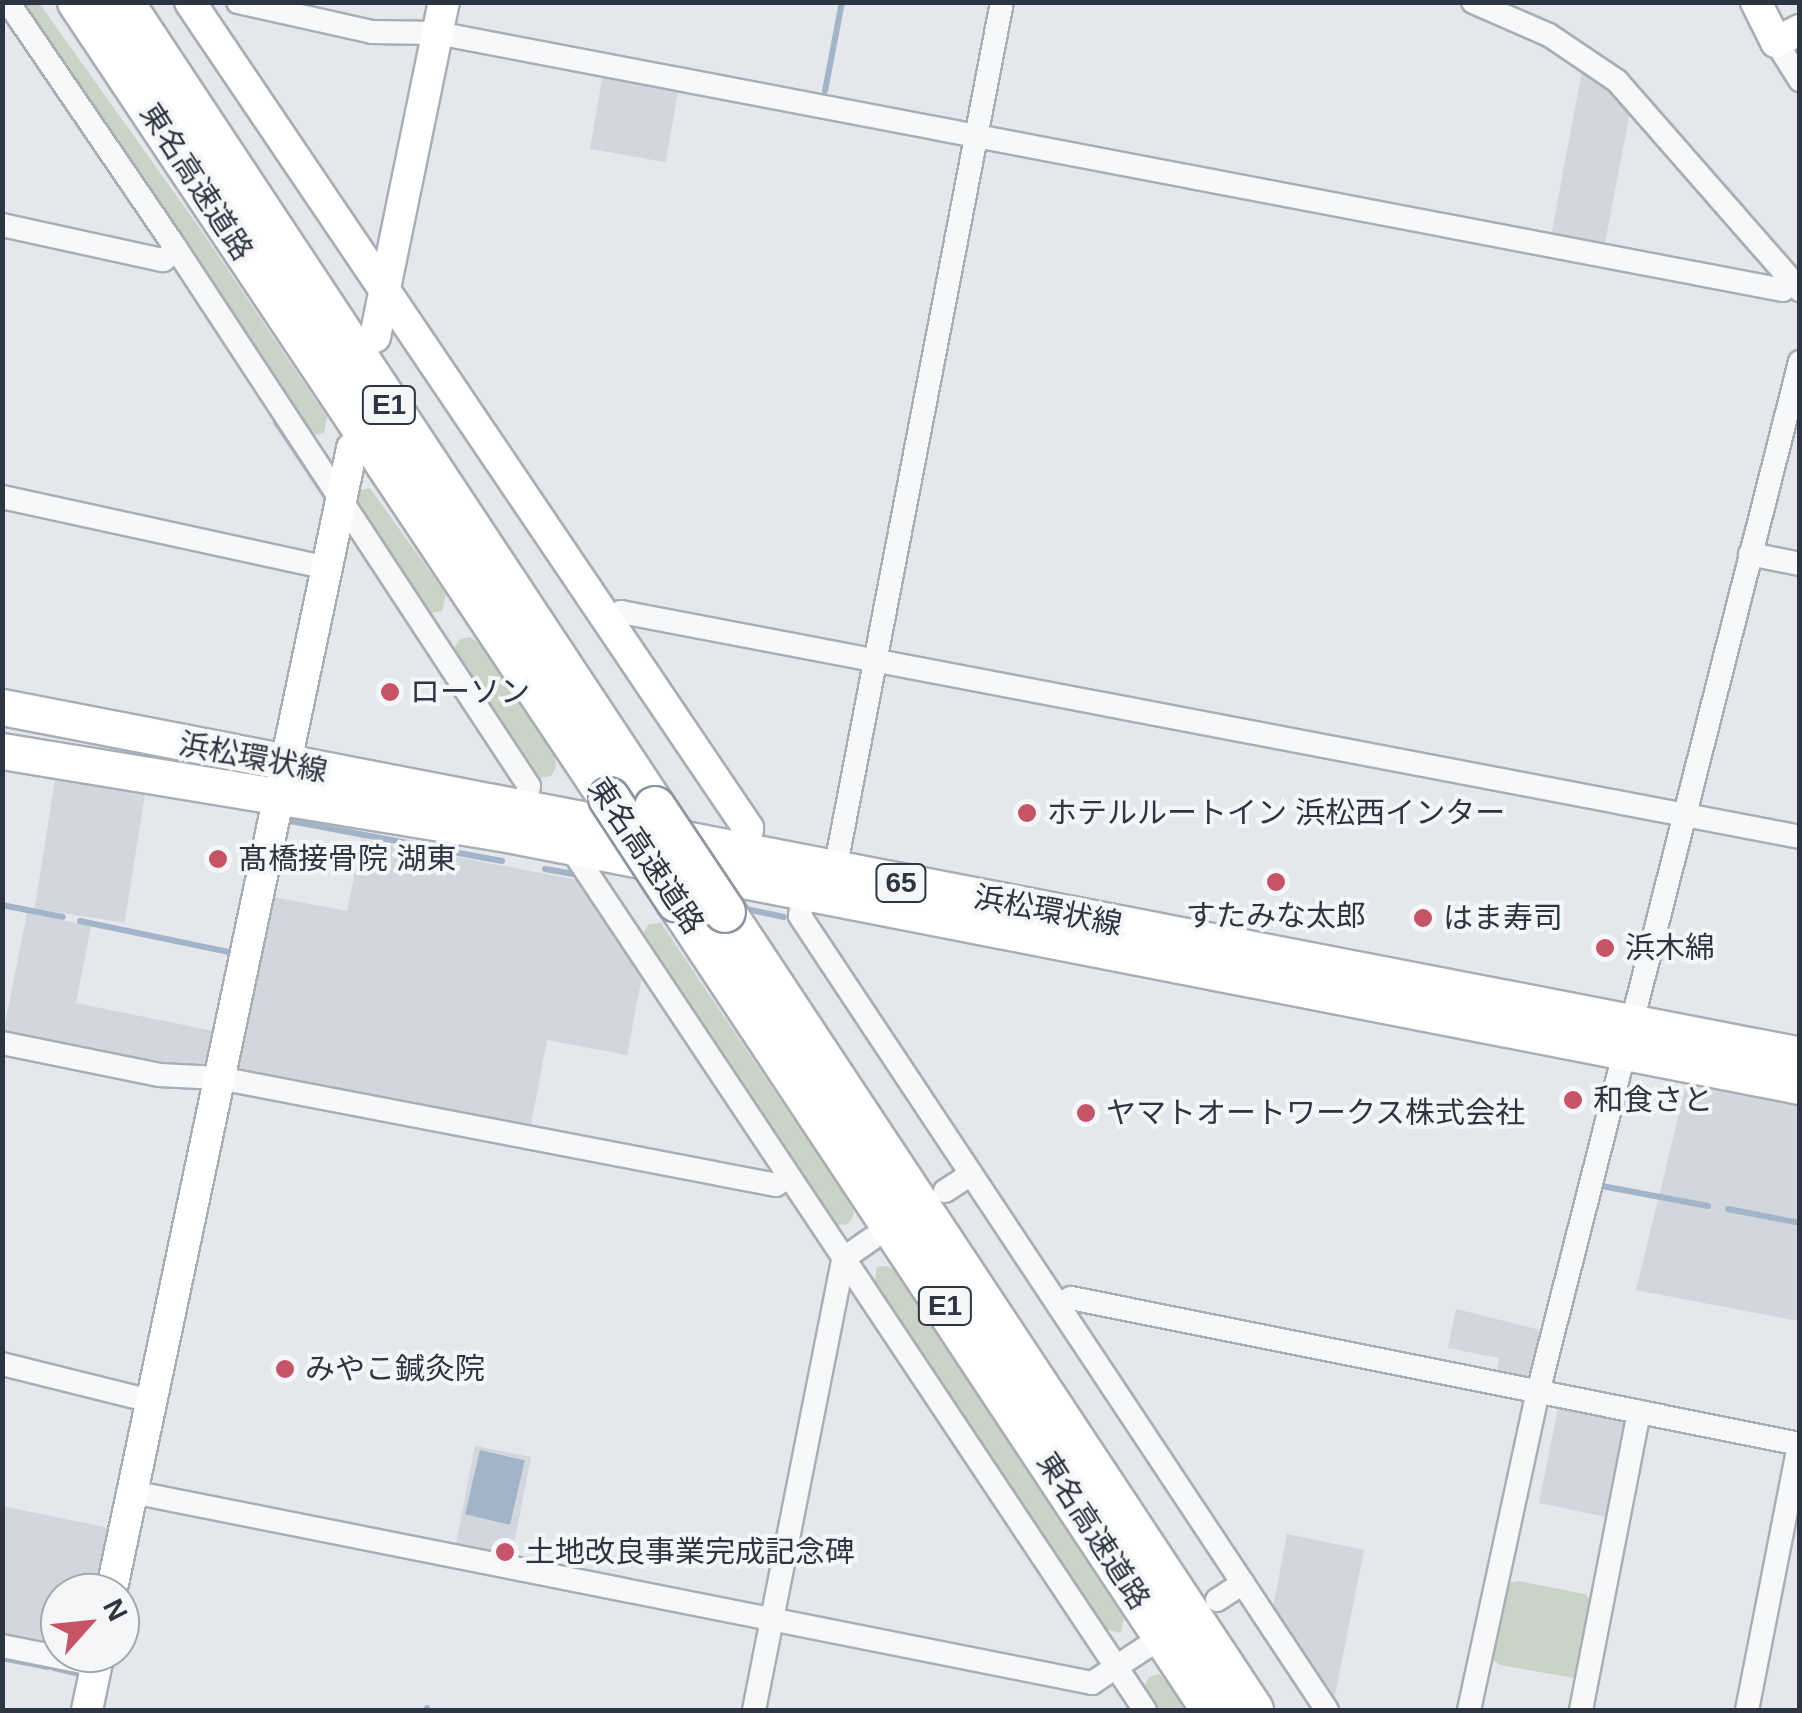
<!DOCTYPE html>
<meta charset="utf-8">
<style>
body{margin:0}
#map{position:relative;width:1802px;height:1713px;overflow:hidden;background:#e4e7eb;font-family:Helvetica,"Noto Sans JP",sans-serif}
div>[style]{position:absolute}
[style*='--x']{left:calc(var(--x)*1px);top:calc(var(--y)*1px);width:calc(var(--w)*1px);rotate:calc(var(--a)*1deg)}
.built>*{inset:0;background:#d2d6dd;transform-origin:0 0}
.green>*{inset:0;background:#cad4c6}
.water>*{inset:0;background:#a2b5c8;transform-origin:0 0}
.stream>*{height:6px;margin:-3px;padding:0 3px;transform-origin:3px;border-radius:3px;background:#a2b5c8}
.roads{filter:drop-shadow(2px 0 #a9aeb5) drop-shadow(-2px 0 #a9aeb5) drop-shadow(0 2px #a9aeb5) drop-shadow(0 -2px #a9aeb5)}
.street>*{height:22px;margin:-11px;padding:0 11px;transform-origin:11px;border-radius:11px;background:#f7f8f9}
.secondary>*{height:30px;margin:-15px;padding:0 15px;transform-origin:15px;border-radius:15px;background:#fff}
.primary>*{height:35px;margin:-17.5px;padding:0 17.5px;transform-origin:17.5px;border-radius:17.5px;background:#fff}
.highway>*{height:40px;margin:-20px;padding:0 20px;transform-origin:20px;border-radius:20px;background:#fff}
.bridges{filter:drop-shadow(2px 0 #8c95a1) drop-shadow(-2px 0 #8c95a1) drop-shadow(0 2px #8c95a1) drop-shadow(0 -2px #8c95a1)}
.highway-bridge>*{height:40px;margin:-20px;padding:0 20px;transform-origin:20px;border-radius:20px;background:#fff}
.dots>*{width:28px;height:28px;translate:-50% -50%;box-sizing:border-box;border:5px solid #f4f6f8;border-radius:50%}
span{translate:-50% -50%;white-space:nowrap;text-align:center;line-height:1.15;-webkit-text-stroke:8px #f4f6f8;paint-order:stroke}
.shield-label span{padding:2px 8px;background:#f4f6f8;border:2px solid;border-radius:8px;-webkit-text-stroke-width:0}
.shield-label{font-size:28px;color:#2d3543;font-weight:700}
.street-label{font-size:30px;color:#2d3543}
.poi-label{font-size:30px;color:#2d3543}
.left{translate:0 -50%;text-align:left}
.frame{position:absolute;inset:0;border:5px solid #2d3543;pointer-events:none}
.north{position:absolute;left:40px;top:1573px;width:100px;height:100px;box-sizing:border-box;background:#f4f6f8;border:2px solid #a4a9b0;border-radius:50%;rotate:63deg;font-size:28px;font-weight:700;line-height:40px;text-align:center;color:#2d3543}
.north::after{content:'';display:block;margin:auto;width:35px;height:45px;background:#c75367;clip-path:polygon(50% 0,100% 100%,50% 72%,0 100%)}
</style>
<div id="map">
<div class="built">
<div style="clip-path:polygon(1583px 65px,1631px 107px,1604px 248px,1551px 237px)"></div>
<div style="left:603px;top:74px;width:77px;height:76px;rotate:10deg"></div>
<div style="left:55px;top:780px;width:91px;height:130px;rotate:9deg"></div>
<div style="clip-path:polygon(362px 839px,578px 880px,642px 976px,627px 1055px,547px 1040px,530px 1130px,236px 1074px,268px 896px,347px 911px)"></div>
<div style="clip-path:polygon(27px 913px,91px 926px,76px 1003px,218px 1032px,212px 1063px,204px 1068px,160px 1067px,3px 1034px)"></div>
<div style="clip-path:polygon(1686px 1085px,1799px 1106px,1799px 1321px,1636px 1290px)"></div>
<div style="clip-path:polygon(1456px 1309px,1544px 1331px,1533px 1377px,1526px 1382px,1496px 1376px,1499px 1358px,1448px 1348px)"></div>
<div style="clip-path:polygon(1559px 1403px,1625px 1416px,1629px 1423px,1611px 1518px,1539px 1503px)"></div>
<div style="left:475px;top:1446px;width:57px;height:105px;rotate:11deg"></div>
<div style="clip-path:polygon(2px 1506px,114px 1529px,101px 1593px,60px 1593px,60px 1650px,3px 1638px)"></div>
<div style="clip-path:polygon(1287px 1534px,1364px 1550px,1334px 1700px,1273px 1608px)"></div>
</div>
<div class="green">
<div style="clip-path:polygon(20px 3px,39px 3px,203px 233px,327px 417px,324px 433px,314px 435px,308px 430px)"></div>
<div style="clip-path:polygon(370px 488px,446px 594px,442px 611px,432px 613px,424px 608px,359px 508px,356px 498px,361px 490px)"></div>
<div style="clip-path:polygon(470px 637px,478px 642px,555px 756px,556px 767px,551px 776px,540px 778px,532px 773px,456px 658px,455px 647px,460px 639px)"></div>
<div style="clip-path:polygon(661px 923px,852px 1206px,854px 1215px,848px 1224px,838px 1225px,829px 1220px,646px 944px,644px 932px,649px 924px)"></div>
<div style="clip-path:polygon(887px 1266px,896px 1271px,1124px 1617px,1121px 1633px,1104px 1629px,874px 1286px,877px 1267px)"></div>
<div style="clip-path:polygon(1518px 1581px,1585px 1594px,1592px 1601px,1579px 1675px,1574px 1678px,1500px 1665px,1491px 1658px,1506px 1584px)"></div>
<div style="clip-path:polygon(1159px 1674px,1166px 1680px,1186px 1710px,1157px 1710px,1145px 1685px,1149px 1677px)"></div>
</div>
<div class="water">
<div style="left:480px;top:1450px;width:46px;height:66px;rotate:13deg"></div>
</div>
<div class="stream">
<div style="--x:825;--y:91;--w:91;--a:-79.2"></div>
<div style="--x:276;--y:422;--w:97;--a:56.3"></div>
<div style="--x:290;--y:821;--w:125;--a:10.6"></div>
<div style="--x:453;--y:852;--w:50;--a:10.4"></div>
<div style="--x:545;--y:869;--w:35;--a:10"></div>
<div style="--x:2;--y:905;--w:62;--a:11.1"></div>
<div style="--x:741;--y:908;--w:44;--a:11.8"></div>
<div style="--x:80;--y:921;--w:156;--a:11.8"></div>
<div style="--x:1602;--y:1186;--w:108;--a:10.7"></div>
<div style="--x:1728;--y:1209;--w:73;--a:11"></div>
<div style="--x:120;--y:1622;--w:31;--a:-79"></div>
<div style="--x:2;--y:1658;--w:47;--a:11.1"></div>
<div style="--x:54;--y:1668;--w:27;--a:13"></div>
<div style="--x:427;--y:1710;--w:2;--a:-90"></div>
</div>
<div class="roads">
<div class="street">
<div style="--x:8;--y:2;--w:300;--a:55.7"></div>
<div style="--x:177;--y:250;--w:641;--a:56.71"></div>
<div style="--x:529;--y:786;--w:25;--a:102"></div>
<div style="--x:238;--y:2;--w:137;--a:12.6"></div>
<div style="--x:372;--y:32;--w:65;--a:0.9"></div>
<div style="--x:437;--y:33;--w:1370;--a:10.81"></div>
<div style="--x:1783;--y:290;--w:12;--a:-42"></div>
<div style="--x:1473;--y:2;--w:83;--a:23.5"></div>
<div style="--x:1549;--y:35;--w:82;--a:34.1"></div>
<div style="--x:1617;--y:81;--w:278;--a:48.8"></div>
<div style="--x:1776;--y:42;--w:45;--a:57.7"></div>
<div style="--x:2;--y:225;--w:165;--a:12.3"></div>
<div style="--x:163;--y:260;--w:17;--a:-36"></div>
<div style="--x:2;--y:497;--w:333;--a:12.3"></div>
<div style="--x:1750;--y:554;--w:51;--a:11.3"></div>
<div style="--x:608;--y:620;--w:15;--a:-32"></div>
<div style="--x:621;--y:612;--w:1200;--a:10.8"></div>
<div style="--x:570;--y:847;--w:1037;--a:56.33"></div>
<div style="--x:835;--y:870;--w:884;--a:-79.11"></div>
<div style="--x:804;--y:893;--w:23;--a:100"></div>
<div style="--x:800;--y:916;--w:953;--a:56.43"></div>
<div style="--x:2;--y:1043;--w:160;--a:11.5"></div>
<div style="--x:159;--y:1075;--w:60;--a:2.9"></div>
<div style="--x:219;--y:1078;--w:567;--a:10.87"></div>
<div style="--x:776;--y:1185;--w:14;--a:-34"></div>
<div style="--x:945;--y:1191;--w:31;--a:-33"></div>
<div style="--x:1059;--y:1306;--w:14;--a:-34"></div>
<div style="--x:1071;--y:1298;--w:743;--a:11.33"></div>
<div style="--x:2;--y:1364;--w:153;--a:14"></div>
<div style="--x:132;--y:1492;--w:979;--a:11.25"></div>
<div style="--x:1092;--y:1683;--w:64;--a:-33.4"></div>
<div style="--x:1217;--y:1600;--w:31;--a:-33"></div>
<div style="--x:2;--y:1646;--w:97;--a:11.3"></div>
<div style="--x:754;--y:1710;--w:460;--a:-78.8"></div>
<div style="--x:843;--y:1259;--w:35;--a:-35"></div>
<div style="--x:1469;--y:1710;--w:325;--a:-77.8"></div>
<div style="--x:1538;--y:1392;--w:1063;--a:-75.73"></div>
<div style="--x:1581;--y:1710;--w:304;--a:-79"></div>
<div style="--x:1747;--y:1710;--w:271;--a:-78.9"></div>
</div>
<div class="secondary">
<div style="--x:190;--y:2;--w:997;--a:55.96"></div>
<div style="--x:748;--y:828;--w:24;--a:99"></div>
<div style="--x:1756;--y:2;--w:45;--a:63.4"></div>
<div style="--x:1776;--y:42;--w:27;--a:-27"></div>
<div style="--x:375;--y:337;--w:342;--a:-78.4"></div>
<div style="--x:111;--y:1593;--w:1170;--a:-78.11"></div>
<div style="--x:87;--y:1710;--w:58;--a:-78.1"></div>
</div>
<div class="primary">
<div style="--x:2;--y:707;--w:1831;--a:10.95"></div>
<div style="--x:2;--y:751;--w:512;--a:9.33"></div>
<div style="--x:507;--y:834;--w:1317;--a:11.03"></div>
</div>
<div class="highway">
<div style="--x:78;--y:2;--w:957;--a:56.29"></div>
<div style="--x:123;--y:2;--w:965;--a:56.54"></div>
<div style="--x:677;--y:902;--w:969;--a:56.49"></div>
<div style="--x:725;--y:912;--w:957;--a:56.51"></div>
</div>
</div>
<div class="bridges">
<div class="highway-bridge">
<div style="--x:609;--y:798;--w:124;--a:56.8"></div>
<div style="--x:655;--y:807;--w:126;--a:56.3"></div>
</div>
</div>
<div class="dots">
<div style="left:390px;top:692px;background:#c75367"></div>
<div style="left:1027px;top:813px;background:#c75367"></div>
<div style="left:218px;top:859px;background:#c75367"></div>
<div style="left:1276px;top:882px;background:#c75367"></div>
<div style="left:1423px;top:918px;background:#c75367"></div>
<div style="left:1605px;top:948px;background:#c75367"></div>
<div style="left:1573px;top:1100px;background:#c75367"></div>
<div style="left:1086px;top:1113px;background:#c75367"></div>
<div style="left:285px;top:1369px;background:#c75367"></div>
<div style="left:505px;top:1552px;background:#c75367"></div>
</div>
<div class="shield-label">
<span style="left:389px;top:405px">E1</span>
<span style="left:901px;top:883px">65</span>
<span style="left:945px;top:1306px">E1</span>
</div>
<div class="street-label">
<span style="left:196px;top:182px;rotate:57deg">東名高速道路</span>
<span style="left:253px;top:758px;rotate:11deg">浜松環状線</span>
<span style="left:646px;top:856px;rotate:56deg">東名高速道路</span>
<span style="left:1048px;top:911px;rotate:11deg">浜松環状線</span>
<span style="left:1093px;top:1531px;rotate:57deg">東名高速道路</span>
</div>
<div class="poi-label">
<span class="left" style="left:410px;top:692px">ローソン</span>
<span class="left" style="left:1047px;top:813px">ホテルルートイン 浜松西インター</span>
<span class="left" style="left:238px;top:859px">髙橋接骨院 湖東</span>
<span style="left:1276px;top:916px">すたみな太郎</span>
<span class="left" style="left:1443px;top:918px">はま寿司</span>
<span class="left" style="left:1625px;top:948px">浜木綿</span>
<span class="left" style="left:1593px;top:1100px">和食さと</span>
<span class="left" style="left:1106px;top:1113px">ヤマトオートワークス株式会社</span>
<span class="left" style="left:305px;top:1369px">みやこ鍼灸院</span>
<span class="left" style="left:525px;top:1552px">土地改良事業完成記念碑</span>
</div>
<div class="frame"></div>
<div class="north">N</div>
</div>
